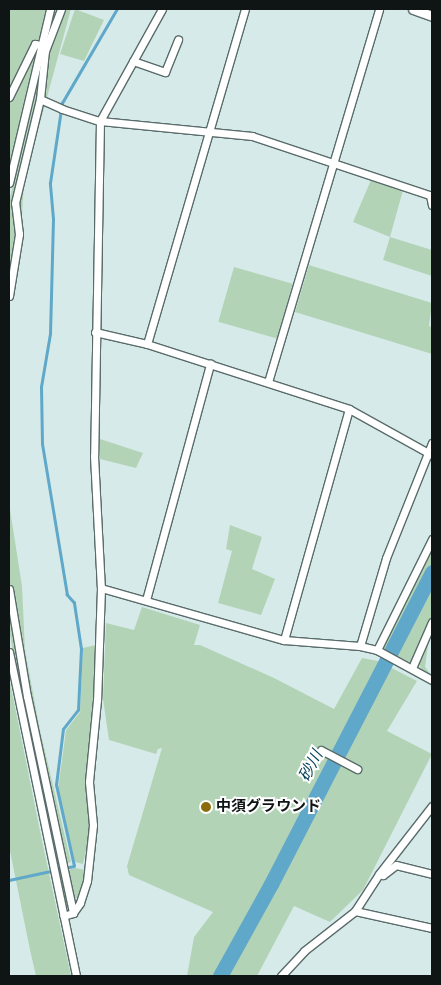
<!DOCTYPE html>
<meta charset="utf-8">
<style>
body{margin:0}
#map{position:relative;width:441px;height:985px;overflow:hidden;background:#d6ebe9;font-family:"Crimson Pro","Noto Sans JP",serif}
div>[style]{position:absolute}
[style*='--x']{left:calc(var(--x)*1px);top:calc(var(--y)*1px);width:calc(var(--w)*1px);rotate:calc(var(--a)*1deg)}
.green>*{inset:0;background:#b3d3b7;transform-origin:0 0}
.stream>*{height:2.5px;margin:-1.25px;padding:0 1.25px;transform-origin:1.25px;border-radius:1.25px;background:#60a8c9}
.river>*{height:15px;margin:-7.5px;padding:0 7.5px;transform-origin:7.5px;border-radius:7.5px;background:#60a8c9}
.roads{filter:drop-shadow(1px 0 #596b6a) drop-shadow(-1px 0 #596b6a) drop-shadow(0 1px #596b6a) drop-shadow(0 -1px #596b6a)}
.minor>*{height:7px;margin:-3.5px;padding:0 3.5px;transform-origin:3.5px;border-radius:3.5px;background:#fff}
.tertiary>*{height:9px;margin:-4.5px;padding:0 4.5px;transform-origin:4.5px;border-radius:4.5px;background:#fff}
.dots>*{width:14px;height:14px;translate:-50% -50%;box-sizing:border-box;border:2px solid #fff;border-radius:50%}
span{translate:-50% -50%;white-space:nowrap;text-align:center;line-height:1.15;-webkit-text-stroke:4px #fff;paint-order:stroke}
.poi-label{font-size:15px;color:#0e1514;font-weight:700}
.left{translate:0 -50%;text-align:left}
.water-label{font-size:16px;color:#003f56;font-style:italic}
.frame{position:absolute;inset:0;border:10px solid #0e1514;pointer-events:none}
</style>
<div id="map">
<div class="green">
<div style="clip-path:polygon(9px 9px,46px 9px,9px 166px)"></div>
<div style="clip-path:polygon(54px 9px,71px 9px,24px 182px,22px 215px,9px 286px,9px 202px)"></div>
<div style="clip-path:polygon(75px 9px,104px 20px,84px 61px,60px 54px)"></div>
<div style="clip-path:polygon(371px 180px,403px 190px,390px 237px,432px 250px,432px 276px,383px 260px,390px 237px,353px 222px)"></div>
<div style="clip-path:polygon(309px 265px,432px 303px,429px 326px,432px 327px,432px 354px,295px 312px)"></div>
<div style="left:234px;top:267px;width:61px;height:57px;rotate:16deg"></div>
<div style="clip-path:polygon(100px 439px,143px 453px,136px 468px,100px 459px)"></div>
<div style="clip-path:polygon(9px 503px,22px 586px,25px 650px,40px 730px,71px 862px,57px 865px,15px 667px,9px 627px)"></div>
<div style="clip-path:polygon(230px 525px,262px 537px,252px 569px,275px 579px,261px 615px,218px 603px,232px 551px,226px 549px)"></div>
<div style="clip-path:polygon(432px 550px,432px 617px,411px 663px,382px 648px)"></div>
<div style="clip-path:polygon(142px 607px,200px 625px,194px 645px,200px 645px,274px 678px,334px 709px,362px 658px,378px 661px,417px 681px,387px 731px,432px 754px,363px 890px,330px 922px,294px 906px,257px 976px,187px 976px,194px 937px,213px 912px,129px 875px,127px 866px,162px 748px,158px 749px,156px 754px,109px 740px,103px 699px,106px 623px,134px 630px)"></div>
<div style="clip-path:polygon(429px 638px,425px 667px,432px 676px,422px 671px,419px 664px,421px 655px)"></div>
<div style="clip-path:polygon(96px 645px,94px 708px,87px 759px,91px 828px,83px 864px,75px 862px,58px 790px,66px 730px,80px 712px,83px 648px)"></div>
<div style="clip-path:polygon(9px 677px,41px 836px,71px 976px,36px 976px,30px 950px,9px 846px)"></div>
<div style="clip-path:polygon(75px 868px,86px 870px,80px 895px,67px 906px,64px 903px,58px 873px)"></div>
</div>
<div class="stream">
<div style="--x:9;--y:880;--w:66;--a:-12.2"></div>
<div style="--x:74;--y:866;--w:83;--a:-102.5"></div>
<div style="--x:56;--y:785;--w:56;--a:-82.9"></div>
<div style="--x:63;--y:729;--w:24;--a:-52"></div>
<div style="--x:78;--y:710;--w:61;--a:-87.2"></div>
<div style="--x:81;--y:649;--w:47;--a:-98.7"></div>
<div style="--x:74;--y:603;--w:11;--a:-131"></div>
<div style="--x:67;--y:595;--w:153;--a:-99.4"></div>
<div style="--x:42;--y:444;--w:57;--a:-91"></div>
<div style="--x:41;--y:387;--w:54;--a:-80.4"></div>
<div style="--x:50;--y:334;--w:115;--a:-88.5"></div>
<div style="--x:53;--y:219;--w:36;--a:-95"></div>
<div style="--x:50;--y:183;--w:81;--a:-81.5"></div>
<div style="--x:62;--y:103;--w:109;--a:-59.7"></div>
</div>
<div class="river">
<div style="--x:220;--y:976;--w:105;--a:-61"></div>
<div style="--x:271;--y:884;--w:351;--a:-62.7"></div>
</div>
<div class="roads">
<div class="minor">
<div style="--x:162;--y:9;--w:128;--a:119"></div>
<div style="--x:100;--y:121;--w:153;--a:5.6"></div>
<div style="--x:252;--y:136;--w:190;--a:18.4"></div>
<div style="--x:45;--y:51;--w:45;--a:-69.1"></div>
<div style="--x:133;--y:61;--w:34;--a:19"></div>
<div style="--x:165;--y:72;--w:35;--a:-68"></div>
<div style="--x:9;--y:97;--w:59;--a:-63.9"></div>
<div style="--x:35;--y:44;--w:5;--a:11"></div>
<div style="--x:40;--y:99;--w:24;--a:24"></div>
<div style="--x:62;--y:109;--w:40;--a:18"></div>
<div style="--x:100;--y:121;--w:335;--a:91"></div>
<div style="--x:94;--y:456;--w:132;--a:87"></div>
<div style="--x:101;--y:588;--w:112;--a:92"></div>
<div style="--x:97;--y:700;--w:82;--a:95.6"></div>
<div style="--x:89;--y:782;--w:43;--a:84.7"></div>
<div style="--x:93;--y:825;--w:56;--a:96.1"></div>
<div style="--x:87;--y:881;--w:23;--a:108"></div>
<div style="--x:80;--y:903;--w:12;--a:125"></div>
<div style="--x:73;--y:913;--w:10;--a:163"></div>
<div style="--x:9;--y:183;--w:179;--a:-76.7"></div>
<div style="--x:430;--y:195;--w:10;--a:79"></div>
<div style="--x:9;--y:296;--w:63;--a:-80.8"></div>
<div style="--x:19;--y:234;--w:31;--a:-97"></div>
<div style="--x:15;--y:203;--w:107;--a:-76.5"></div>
<div style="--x:40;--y:99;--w:48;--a:-84.1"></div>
<div style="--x:45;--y:51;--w:8;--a:-130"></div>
<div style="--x:95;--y:332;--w:53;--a:13"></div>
<div style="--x:147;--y:344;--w:212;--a:17.8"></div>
<div style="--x:349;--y:409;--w:95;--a:29"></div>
<div style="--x:147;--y:344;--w:349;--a:-73.7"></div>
<div style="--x:268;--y:382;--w:389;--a:-73.4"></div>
<div style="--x:101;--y:588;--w:190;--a:15.9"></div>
<div style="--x:284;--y:640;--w:76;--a:4.5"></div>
<div style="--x:360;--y:646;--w:17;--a:13"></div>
<div style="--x:377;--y:650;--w:63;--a:28.6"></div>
<div style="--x:9;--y:589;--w:109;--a:80.5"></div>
<div style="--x:27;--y:696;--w:222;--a:78"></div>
<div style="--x:146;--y:600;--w:245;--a:-74.8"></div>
<div style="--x:284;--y:640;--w:240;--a:-74.3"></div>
<div style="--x:360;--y:646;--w:92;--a:-73.5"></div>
<div style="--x:386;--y:558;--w:124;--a:-68.2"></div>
<div style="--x:377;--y:650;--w:124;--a:-63.6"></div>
<div style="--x:9;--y:652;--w:331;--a:78.3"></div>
<div style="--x:412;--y:668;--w:50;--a:-66.5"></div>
<div style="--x:321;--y:750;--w:41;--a:27.8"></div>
<div style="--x:380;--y:874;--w:3;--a:18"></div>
<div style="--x:383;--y:875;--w:16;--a:-38"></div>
<div style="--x:396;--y:865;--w:37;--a:14"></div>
<div style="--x:355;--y:911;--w:79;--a:12.4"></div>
<div style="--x:281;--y:976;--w:34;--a:-47"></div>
<div style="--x:304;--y:951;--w:65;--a:-38.1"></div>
<div style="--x:355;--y:911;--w:44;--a:-57"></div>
<div style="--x:379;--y:874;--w:86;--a:-52.1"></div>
</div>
<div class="tertiary">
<div style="--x:413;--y:9;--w:20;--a:20"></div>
</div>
</div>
<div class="dots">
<div style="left:206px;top:807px;background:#8b6c0d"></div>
</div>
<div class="poi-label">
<span class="left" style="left:216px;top:807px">中須グラウンド</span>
</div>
<div class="water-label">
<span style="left:311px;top:766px;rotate:-62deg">砂川</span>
</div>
<div class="frame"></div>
</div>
